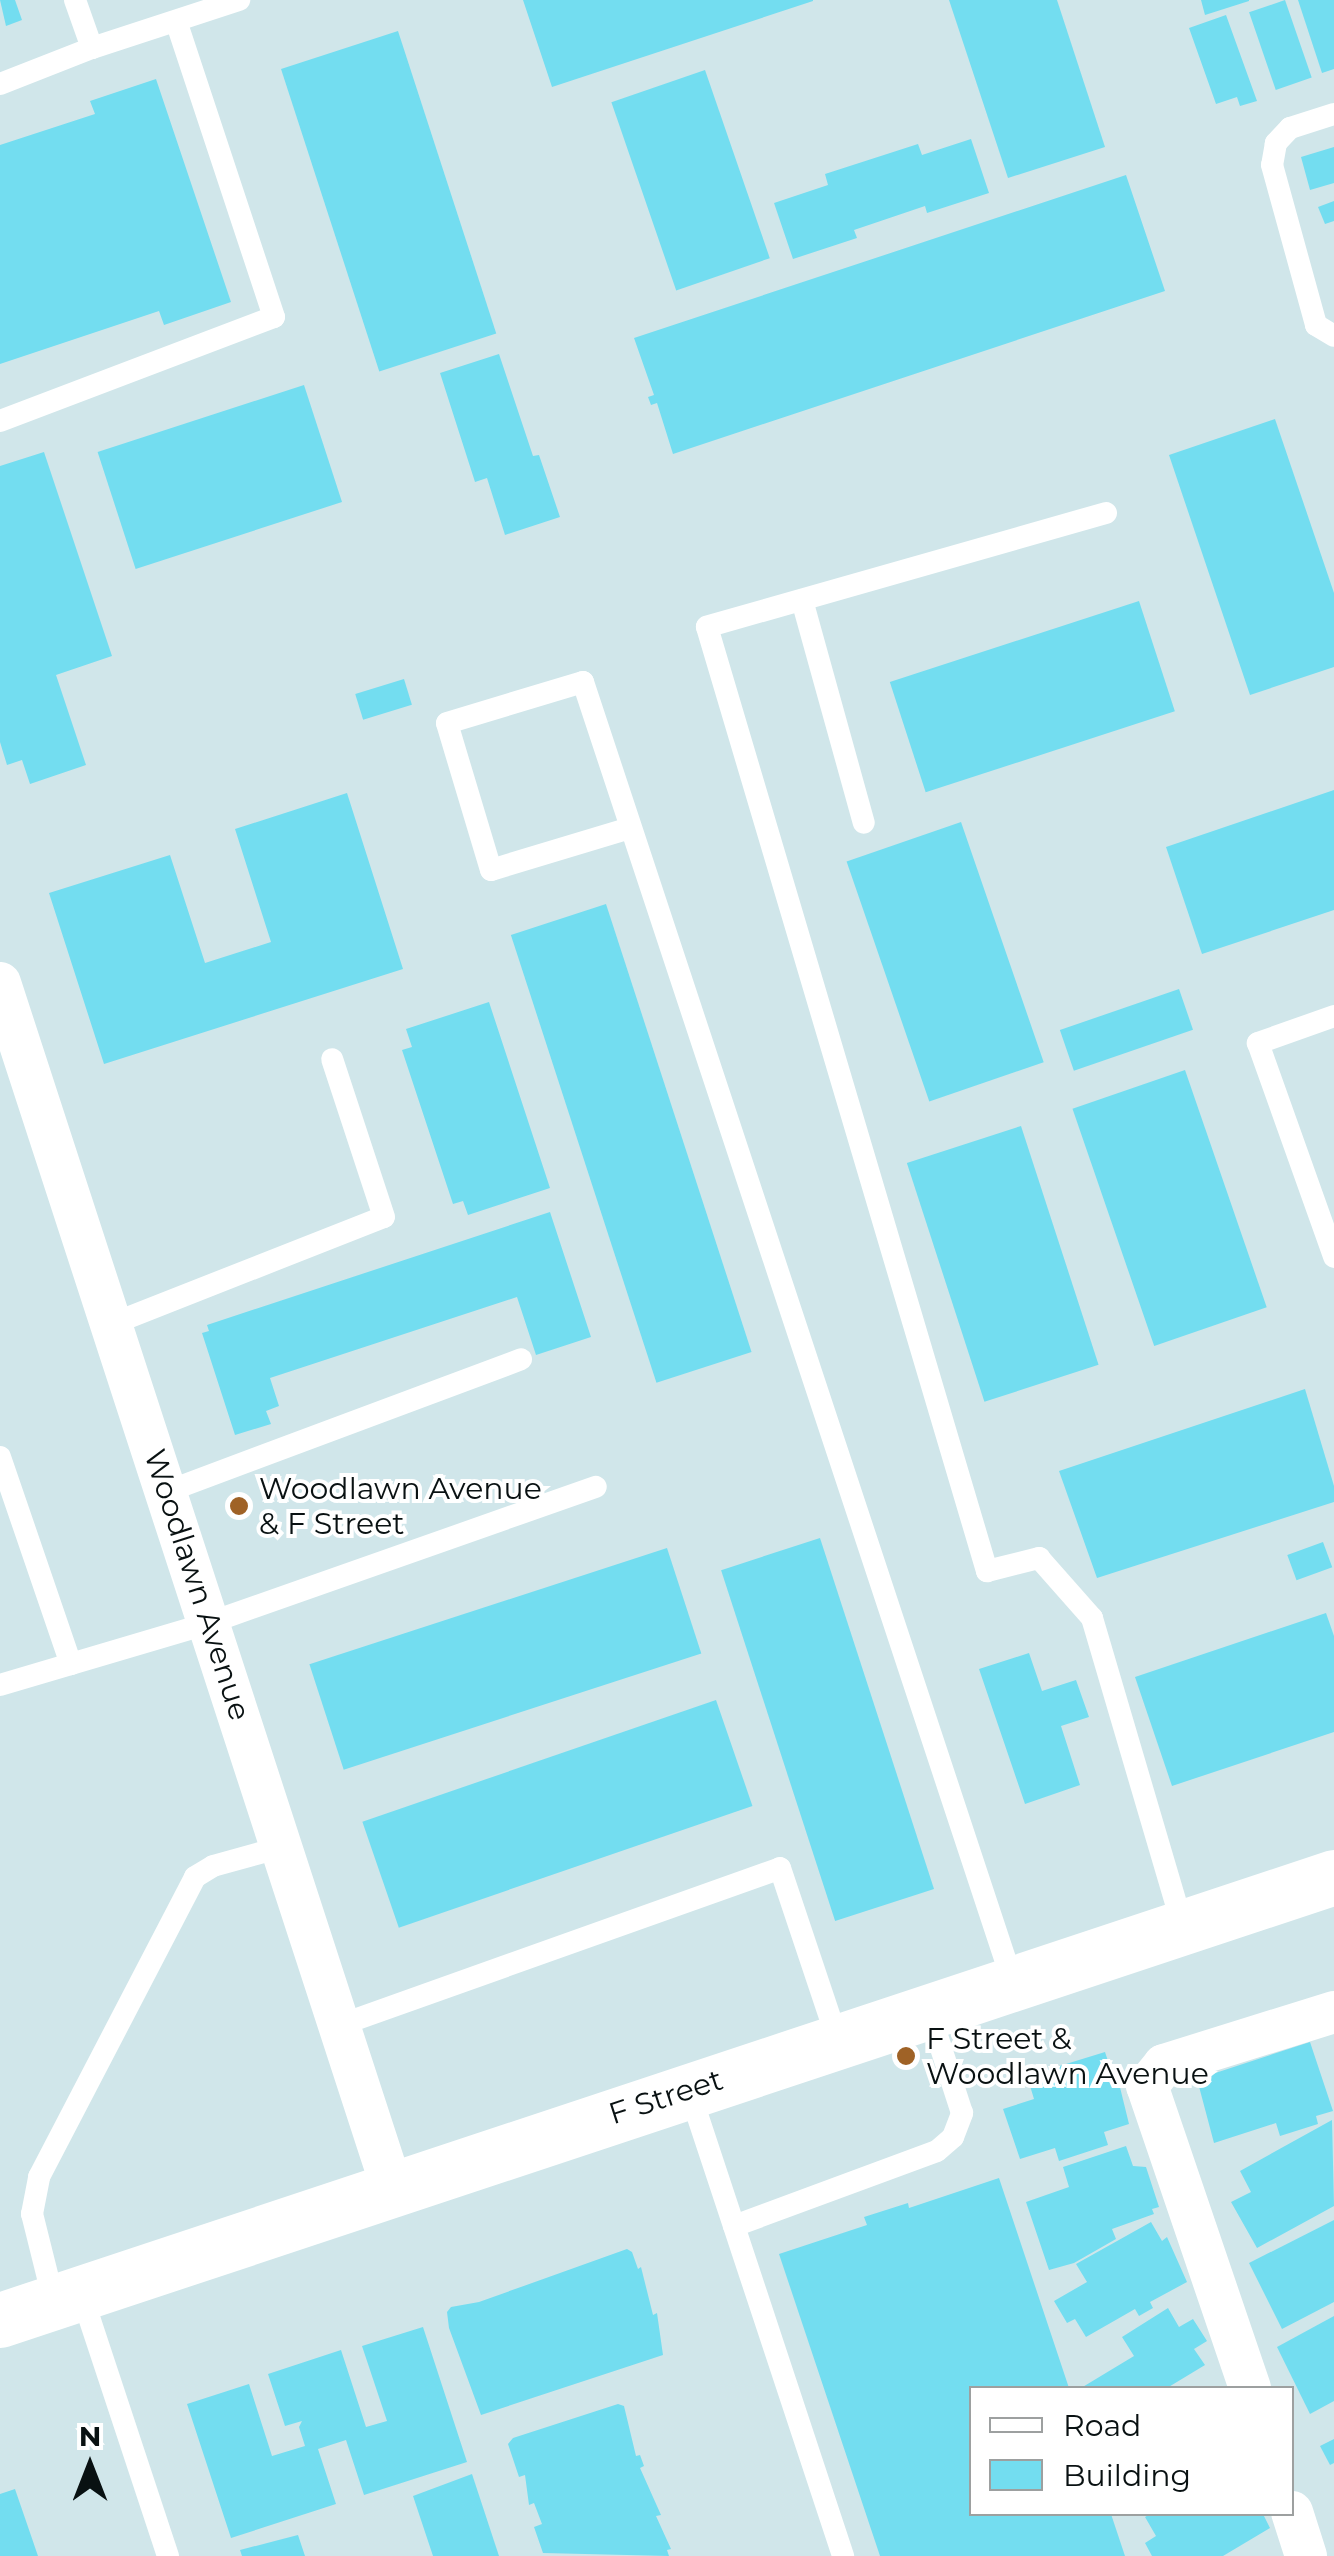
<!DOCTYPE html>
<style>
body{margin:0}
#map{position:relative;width:1334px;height:2556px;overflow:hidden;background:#d0e6ea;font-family:Montserrat,sans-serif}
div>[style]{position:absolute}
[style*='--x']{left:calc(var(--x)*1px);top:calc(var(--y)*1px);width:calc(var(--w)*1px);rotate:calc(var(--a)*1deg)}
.building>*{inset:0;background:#73ddf0;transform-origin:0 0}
.service>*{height:22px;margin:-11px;padding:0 11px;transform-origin:11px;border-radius:11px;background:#fff}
.minor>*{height:42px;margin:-21px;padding:0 21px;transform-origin:21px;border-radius:21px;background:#fff}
.tertiary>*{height:55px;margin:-27.5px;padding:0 27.5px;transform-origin:27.5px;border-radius:27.5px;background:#fff}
.dots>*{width:28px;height:28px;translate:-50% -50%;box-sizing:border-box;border:5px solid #fff;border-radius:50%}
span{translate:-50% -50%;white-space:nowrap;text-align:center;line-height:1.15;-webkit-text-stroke:8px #fff;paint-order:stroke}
.poi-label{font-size:30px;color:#091112}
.left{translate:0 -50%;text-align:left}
.street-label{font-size:30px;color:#091112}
.legend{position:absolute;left:969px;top:2386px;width:325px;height:130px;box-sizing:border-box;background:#fff;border:2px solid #9da0a0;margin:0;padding:12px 18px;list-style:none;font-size:30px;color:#091112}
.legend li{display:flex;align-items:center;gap:20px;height:50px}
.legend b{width:50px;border:2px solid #9da0a0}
.north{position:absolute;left:40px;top:2416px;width:100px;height:100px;-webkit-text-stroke:8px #fff;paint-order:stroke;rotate:0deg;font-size:28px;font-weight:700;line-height:40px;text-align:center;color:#091112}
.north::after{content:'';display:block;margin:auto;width:35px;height:45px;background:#091112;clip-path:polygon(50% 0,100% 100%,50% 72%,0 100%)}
</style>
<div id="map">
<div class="building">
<div style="clip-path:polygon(0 0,15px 0,22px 20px,6px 26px)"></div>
<div style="clip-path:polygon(523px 0,813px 0,813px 1px,552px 87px)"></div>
<div style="clip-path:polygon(949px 0,1057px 0,1105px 147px,1008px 178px)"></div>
<div style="clip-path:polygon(1201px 0,1249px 0,1249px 1px,1205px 15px)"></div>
<div style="left:1285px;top:0;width:82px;height:38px;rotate:71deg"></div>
<div style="clip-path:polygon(1298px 0,1334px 0,1334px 69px,1322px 73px)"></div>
<div style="clip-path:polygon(1226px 15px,1257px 101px,1240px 106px,1237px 97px,1216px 104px,1189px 28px)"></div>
<div style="left:398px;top:31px;width:318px;height:123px;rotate:72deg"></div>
<div style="left:705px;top:70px;width:199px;height:99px;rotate:71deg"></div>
<div style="clip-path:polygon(156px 79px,231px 302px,164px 325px,159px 311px,0 364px,0 145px,95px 114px,90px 101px)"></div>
<div style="clip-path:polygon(971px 139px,989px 193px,927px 213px,925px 206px,854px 230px,857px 238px,793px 259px,774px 203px,828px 185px,825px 174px,918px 144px,922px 155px)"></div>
<div style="clip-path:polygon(1334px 147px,1334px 183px,1310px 190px,1301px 157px)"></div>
<div style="clip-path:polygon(1126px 175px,1165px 291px,673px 454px,657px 403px,651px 405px,648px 397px,654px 395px,634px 338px)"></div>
<div style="clip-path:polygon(1334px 201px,1334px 221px,1325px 224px,1318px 207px)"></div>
<div style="clip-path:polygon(499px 354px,533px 456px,539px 455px,560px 517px,505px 535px,487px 478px,475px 482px,440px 373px)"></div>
<div style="left:304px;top:385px;width:123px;height:217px;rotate:72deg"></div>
<div style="clip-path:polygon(1275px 419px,1334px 593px,1334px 667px,1250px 695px,1169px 455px)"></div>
<div style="clip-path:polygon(44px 452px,112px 656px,56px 675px,86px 765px,30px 784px,22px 760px,7px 765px,0 742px,0 466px)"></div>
<div style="left:1139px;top:601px;width:116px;height:262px;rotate:72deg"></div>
<div style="left:404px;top:679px;width:27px;height:51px;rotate:73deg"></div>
<div style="clip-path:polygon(1334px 790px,1334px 910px,1202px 954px,1166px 847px)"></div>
<div style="clip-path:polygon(347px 793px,403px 969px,104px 1064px,49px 893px,170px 855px,205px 963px,271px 942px,235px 829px)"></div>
<div style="left:961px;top:822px;width:254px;height:121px;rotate:71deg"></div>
<div style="left:606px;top:904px;width:471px;height:100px;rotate:72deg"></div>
<div style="left:1179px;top:989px;width:43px;height:126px;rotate:71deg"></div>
<div style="clip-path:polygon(489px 1002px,550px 1188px,468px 1215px,463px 1201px,453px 1204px,402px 1050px,412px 1047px,406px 1029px)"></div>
<div style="left:1185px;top:1070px;width:251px;height:119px;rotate:71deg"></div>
<div style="left:1021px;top:1126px;width:251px;height:120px;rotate:72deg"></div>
<div style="clip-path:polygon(550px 1212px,591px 1337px,536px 1355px,517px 1297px,270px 1378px,279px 1406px,266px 1411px,271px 1424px,235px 1435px,202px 1333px,209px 1331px,207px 1325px)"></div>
<div style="clip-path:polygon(1305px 1389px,1334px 1486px,1334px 1502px,1097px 1578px,1059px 1471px)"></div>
<div style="left:820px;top:1538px;width:369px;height:104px;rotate:72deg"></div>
<div style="left:1323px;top:1542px;width:27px;height:38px;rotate:70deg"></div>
<div style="left:667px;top:1548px;width:111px;height:376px;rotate:72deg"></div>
<div style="clip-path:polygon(1326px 1613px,1334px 1636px,1334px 1732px,1172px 1786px,1135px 1677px)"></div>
<div style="clip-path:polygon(1029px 1653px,1042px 1691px,1076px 1680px,1089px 1717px,1061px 1726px,1080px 1785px,1025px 1804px,979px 1669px)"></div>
<div style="left:716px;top:1700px;width:112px;height:374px;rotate:71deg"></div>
<div style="clip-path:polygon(1310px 2042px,1333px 2111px,1316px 2116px,1318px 2124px,1280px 2136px,1276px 2123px,1214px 2143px,1197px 2079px)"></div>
<div style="clip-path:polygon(1105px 2052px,1112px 2073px,1116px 2071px,1129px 2124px,1104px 2132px,1108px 2145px,1059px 2161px,1055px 2148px,1020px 2159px,1003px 2109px,1034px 2099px,1027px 2076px)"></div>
<div style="clip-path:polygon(1332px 2120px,1334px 2206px,1257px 2248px,1231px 2202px,1251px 2192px,1240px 2171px)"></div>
<div style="clip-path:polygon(1126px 2146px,1133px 2166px,1146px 2167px,1159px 2207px,1152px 2209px,1154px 2214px,1112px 2229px,1116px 2239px,1074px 2263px,1049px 2270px,1026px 2202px,1069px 2187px,1063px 2167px)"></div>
<div style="clip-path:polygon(999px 2178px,1069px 2388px,972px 2388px,972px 2514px,1111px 2514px,1125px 2556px,880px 2556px,779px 2254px,867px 2225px,864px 2217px,908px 2203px,909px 2208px)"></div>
<div style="clip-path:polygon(1334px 2220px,1334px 2302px,1282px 2329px,1249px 2263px)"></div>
<div style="clip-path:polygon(1151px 2222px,1162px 2241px,1167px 2237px,1187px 2282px,1150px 2302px,1153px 2308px,1139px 2316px,1135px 2309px,1086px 2337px,1075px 2319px,1067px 2323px,1054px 2301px,1087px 2282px,1076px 2264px)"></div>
<div style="clip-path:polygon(627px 2249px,632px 2252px,638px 2269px,641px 2267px,653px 2315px,657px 2313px,663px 2355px,481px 2415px,449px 2328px,447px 2312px,451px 2307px,479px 2302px)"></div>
<div style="clip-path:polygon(1168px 2308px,1179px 2327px,1193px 2319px,1207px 2341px,1194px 2349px,1205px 2365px,1167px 2388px,1081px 2388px,1134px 2356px,1122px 2337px)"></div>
<div style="clip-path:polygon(1334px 2316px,1334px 2401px,1310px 2414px,1277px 2347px)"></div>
<div style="clip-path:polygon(423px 2327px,467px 2462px,364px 2495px,346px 2440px,318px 2449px,336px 2504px,231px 2538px,187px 2404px,249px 2384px,272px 2456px,305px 2446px,299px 2427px,302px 2421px,285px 2426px,268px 2374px,341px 2350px,366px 2427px,387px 2421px,362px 2346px)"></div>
<div style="clip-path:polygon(618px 2404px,624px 2406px,636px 2456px,640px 2455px,644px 2466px,640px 2468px,661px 2515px,656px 2516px,671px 2549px,667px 2550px,669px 2556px,543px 2553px,534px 2527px,542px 2524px,534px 2503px,529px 2505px,525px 2475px,519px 2477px,508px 2444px,513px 2438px)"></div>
<div style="clip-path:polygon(1334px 2439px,1334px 2463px,1330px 2465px,1320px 2446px)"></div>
<div style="clip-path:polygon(472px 2474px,499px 2556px,433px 2556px,413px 2496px)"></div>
<div style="clip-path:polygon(15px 2489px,38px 2556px,0 2556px,0 2494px)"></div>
<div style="clip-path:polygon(1150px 2514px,1263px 2514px,1270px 2528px,1223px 2556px,1152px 2556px,1145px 2543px,1156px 2536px,1145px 2517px)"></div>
<div style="clip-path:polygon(298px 2535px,305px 2556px,242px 2556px,240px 2550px)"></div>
</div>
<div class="service">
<div style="--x:75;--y:0;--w:51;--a:70.5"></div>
<div style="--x:92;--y:48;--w:155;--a:-18.1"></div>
<div style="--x:0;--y:84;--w:99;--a:-21.4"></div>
<div style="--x:1334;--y:114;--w:46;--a:162.3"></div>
<div style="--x:1290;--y:128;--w:21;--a:133"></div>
<div style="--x:1276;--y:143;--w:22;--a:100"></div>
<div style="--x:1272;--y:165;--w:166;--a:74.6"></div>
<div style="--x:1316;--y:325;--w:21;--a:31"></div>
<div style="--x:0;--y:421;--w:293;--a:-20.8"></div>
<div style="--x:274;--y:317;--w:310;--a:-108.3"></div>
<div style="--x:1106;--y:513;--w:415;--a:164.1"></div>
<div style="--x:707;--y:627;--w:985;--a:73.48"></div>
<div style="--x:987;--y:1571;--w:54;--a:-14"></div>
<div style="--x:1039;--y:1558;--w:80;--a:48.5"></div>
<div style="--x:1092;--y:1618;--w:322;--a:73.6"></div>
<div style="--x:802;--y:600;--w:231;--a:74.5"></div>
<div style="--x:630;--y:828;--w:145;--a:163.2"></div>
<div style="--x:491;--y:870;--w:153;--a:-106.7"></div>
<div style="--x:447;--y:723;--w:142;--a:-16.8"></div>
<div style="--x:583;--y:682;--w:1370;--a:71.71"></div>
<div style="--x:1334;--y:1016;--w:81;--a:160.4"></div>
<div style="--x:1258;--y:1043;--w:227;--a:70.4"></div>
<div style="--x:112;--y:1324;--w:292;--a:-21.5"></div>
<div style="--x:384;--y:1217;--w:166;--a:-108.2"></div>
<div style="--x:0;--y:1457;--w:219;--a:71.1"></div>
<div style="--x:166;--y:1492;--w:379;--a:-20.5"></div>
<div style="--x:0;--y:1685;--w:218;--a:-16.5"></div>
<div style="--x:209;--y:1623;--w:410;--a:-19.4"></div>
<div style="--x:340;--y:2025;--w:467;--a:-19.6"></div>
<div style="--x:780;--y:1868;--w:182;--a:71.5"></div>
<div style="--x:689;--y:2090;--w:491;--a:71.7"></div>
<div style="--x:734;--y:2226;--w:216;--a:-20.3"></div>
<div style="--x:937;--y:2151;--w:21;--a:-41"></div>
<div style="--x:953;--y:2137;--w:26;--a:-69"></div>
<div style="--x:962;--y:2113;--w:107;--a:-107.9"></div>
<div style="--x:81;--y:2293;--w:277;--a:71.7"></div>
<div style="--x:54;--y:2302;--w:91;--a:-104"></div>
<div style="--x:32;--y:2214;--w:38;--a:-79"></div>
<div style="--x:39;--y:2177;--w:338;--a:-62.5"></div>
<div style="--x:195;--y:1877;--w:21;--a:-31"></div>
<div style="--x:213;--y:1866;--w:72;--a:-15.4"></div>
</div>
<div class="minor">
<div style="--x:0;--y:983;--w:1267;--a:71.98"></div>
<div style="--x:1250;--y:2388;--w:319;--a:-108.8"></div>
<div style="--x:1147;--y:2086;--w:27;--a:-51"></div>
<div style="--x:1164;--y:2065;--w:178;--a:-17.3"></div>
<div style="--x:1292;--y:2512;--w:46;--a:72.3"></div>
</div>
<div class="tertiary">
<div style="--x:0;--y:2320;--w:1406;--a:-18.37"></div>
</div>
<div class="dots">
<div style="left:239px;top:1506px;background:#9f6226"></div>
<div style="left:906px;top:2056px;background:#9f6226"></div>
</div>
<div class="poi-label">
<span class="left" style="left:259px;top:1506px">Woodlawn Avenue<br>&amp; F Street</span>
<span class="left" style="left:926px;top:2056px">F Street &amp;<br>Woodlawn Avenue</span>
</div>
<div class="street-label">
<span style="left:197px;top:1585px;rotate:72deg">Woodlawn Avenue</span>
<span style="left:666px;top:2097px;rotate:-18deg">F Street</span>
</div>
<ul class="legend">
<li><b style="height:12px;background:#fff"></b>Road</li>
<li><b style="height:28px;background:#73ddf0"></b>Building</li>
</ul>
<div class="north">N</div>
</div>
